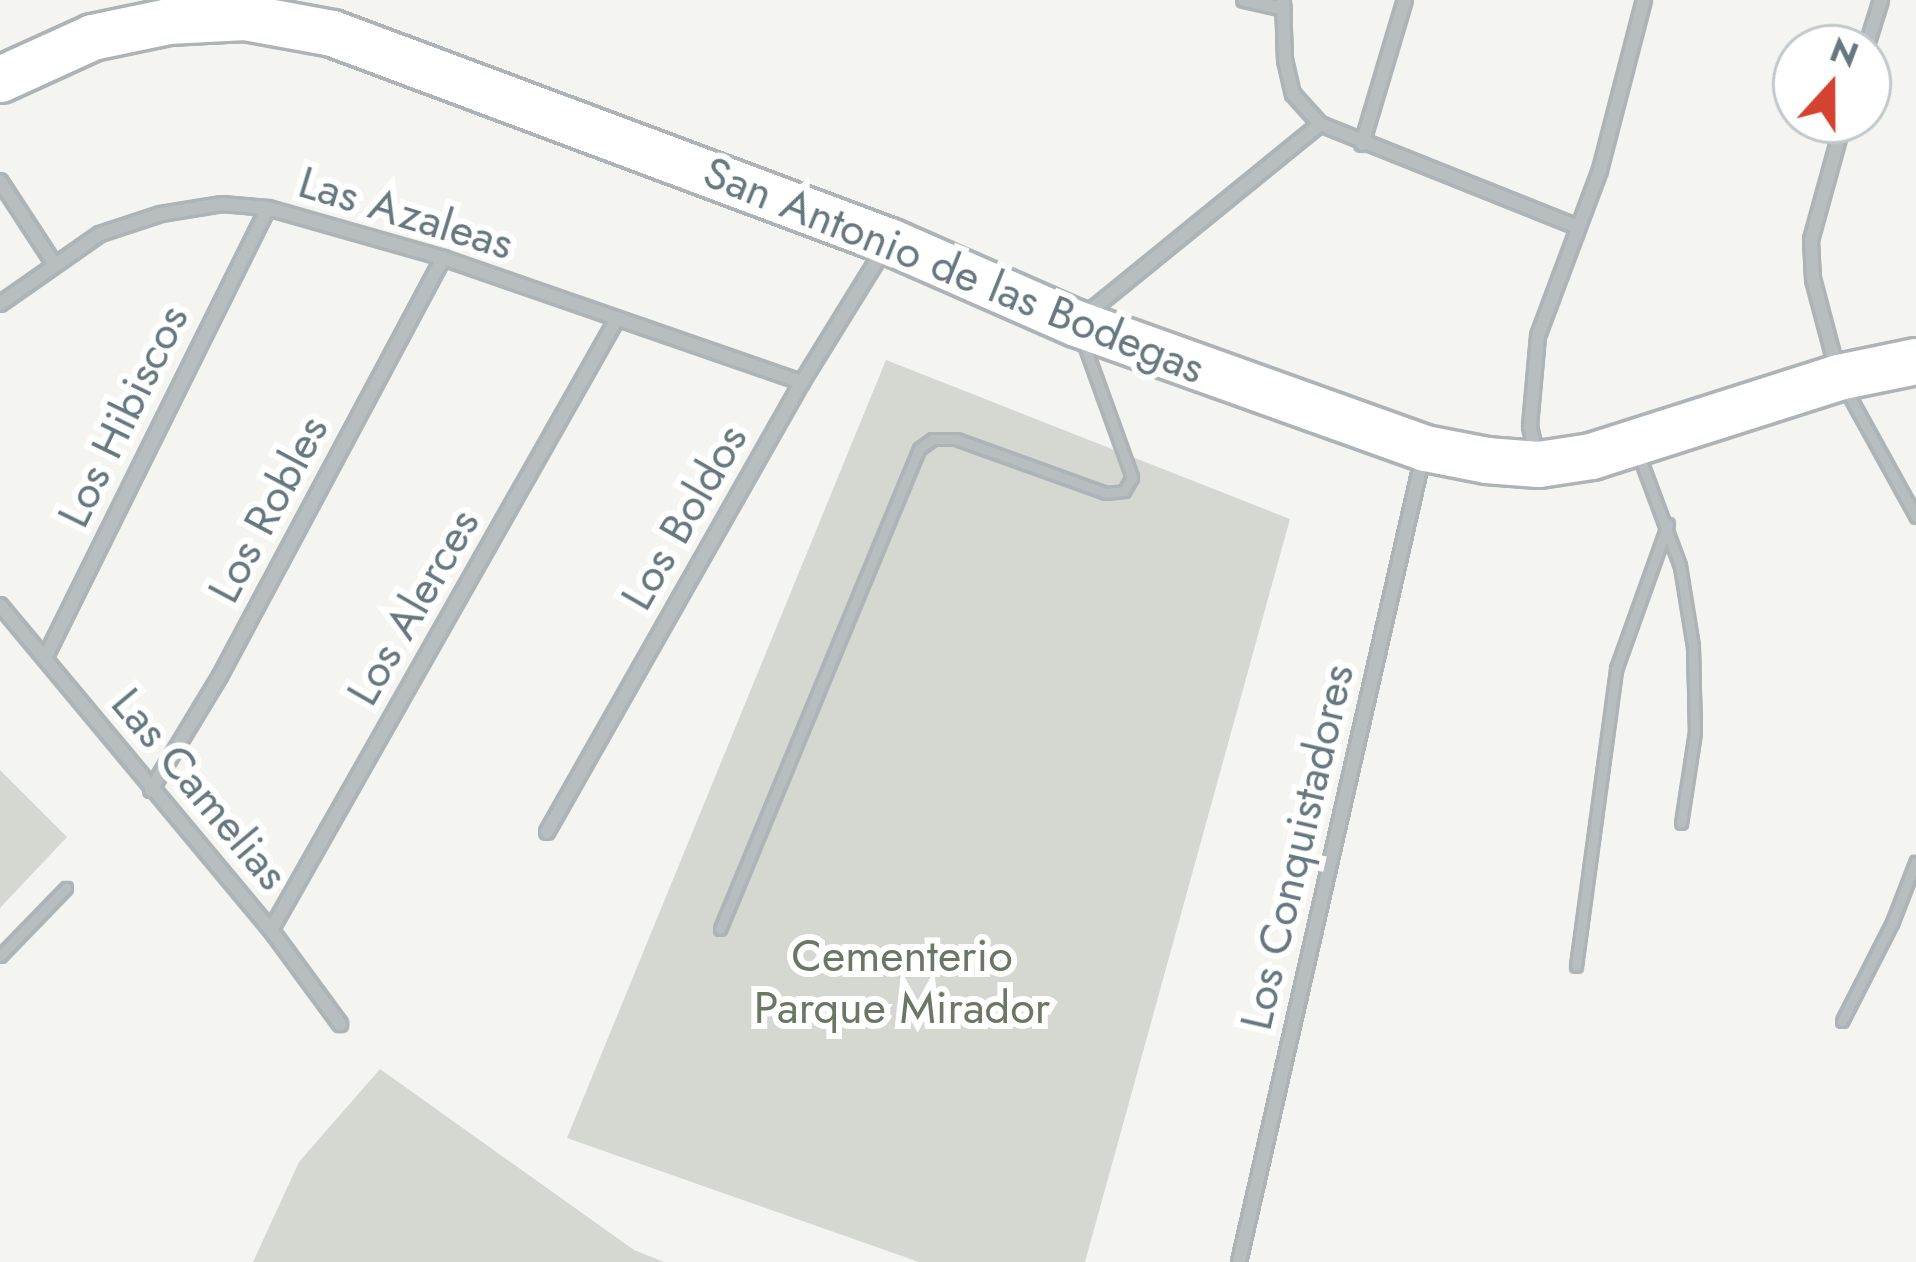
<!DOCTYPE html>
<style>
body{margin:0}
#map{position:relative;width:1916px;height:1262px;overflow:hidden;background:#f4f4f0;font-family:Jost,sans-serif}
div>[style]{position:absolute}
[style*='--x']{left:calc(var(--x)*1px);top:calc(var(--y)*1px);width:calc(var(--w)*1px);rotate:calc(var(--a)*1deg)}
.green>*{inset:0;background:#d4d8d0}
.roads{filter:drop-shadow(3px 0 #adb4b7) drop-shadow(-3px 0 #adb4b7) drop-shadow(0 3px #adb4b7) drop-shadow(0 -3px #adb4b7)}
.lane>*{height:9px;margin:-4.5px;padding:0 4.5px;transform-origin:4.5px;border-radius:4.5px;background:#b8bec0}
.street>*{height:12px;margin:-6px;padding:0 6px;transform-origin:6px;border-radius:6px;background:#b8bec0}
.secondary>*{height:45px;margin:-22.5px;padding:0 22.5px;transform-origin:22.5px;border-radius:22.5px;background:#fff}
span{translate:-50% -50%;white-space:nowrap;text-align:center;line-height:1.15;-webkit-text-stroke:12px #fff;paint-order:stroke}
.street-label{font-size:45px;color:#65777f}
.park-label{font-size:45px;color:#6a7764}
.north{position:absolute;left:1772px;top:24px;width:120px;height:120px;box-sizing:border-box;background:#fff;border:3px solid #c1c9cc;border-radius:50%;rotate:21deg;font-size:33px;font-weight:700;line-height:48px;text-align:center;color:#65777f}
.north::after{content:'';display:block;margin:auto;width:42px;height:54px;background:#d44230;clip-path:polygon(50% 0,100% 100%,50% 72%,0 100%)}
</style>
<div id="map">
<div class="green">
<div style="clip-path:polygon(886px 360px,1290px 519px,1085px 1262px,919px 1262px,567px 1138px)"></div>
<div style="clip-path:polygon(0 770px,67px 837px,0 908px)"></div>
<div style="clip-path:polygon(380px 1069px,634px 1250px,664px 1262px,253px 1262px,299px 1162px)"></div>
</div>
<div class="roads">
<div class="lane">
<div style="--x:1846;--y:390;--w:145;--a:61.1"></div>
<div style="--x:1638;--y:453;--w:121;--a:69.6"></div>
<div style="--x:1680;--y:566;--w:81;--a:80.8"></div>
<div style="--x:1693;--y:646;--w:86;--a:88.7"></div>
<div style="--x:1695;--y:732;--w:92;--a:98.7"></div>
<div style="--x:720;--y:929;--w:520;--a:-67.48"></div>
<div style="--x:919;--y:449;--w:17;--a:-36"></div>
<div style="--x:933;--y:439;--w:23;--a:0"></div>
<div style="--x:956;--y:439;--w:159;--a:19.8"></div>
<div style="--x:1106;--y:493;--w:18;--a:-6"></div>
<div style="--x:1124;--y:491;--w:16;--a:-60"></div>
<div style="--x:1132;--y:477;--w:147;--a:-109.9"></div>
<div style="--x:0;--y:956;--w:95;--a:-45.9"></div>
<div style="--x:1576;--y:966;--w:300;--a:-82.3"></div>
<div style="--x:1616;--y:669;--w:154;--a:-70.3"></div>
<div style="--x:1842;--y:1021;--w:110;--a:-63"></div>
<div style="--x:1892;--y:923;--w:66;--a:-68.8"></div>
</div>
<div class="street">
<div style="--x:1244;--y:0;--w:41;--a:12.7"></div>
<div style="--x:1283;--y:0;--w:60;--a:88.1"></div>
<div style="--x:1285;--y:60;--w:35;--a:77"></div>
<div style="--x:1293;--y:94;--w:40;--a:48"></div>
<div style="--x:1320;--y:124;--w:277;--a:21.8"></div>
<div style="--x:1866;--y:48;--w:50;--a:-72.6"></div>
<div style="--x:1362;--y:144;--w:150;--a:-73.4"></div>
<div style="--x:0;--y:181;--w:97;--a:56.8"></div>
<div style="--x:0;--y:304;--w:122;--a:-35"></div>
<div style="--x:100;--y:234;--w:64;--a:-18.2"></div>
<div style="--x:161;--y:214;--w:62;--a:-9.3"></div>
<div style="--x:222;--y:204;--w:46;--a:5"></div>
<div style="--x:268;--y:208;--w:182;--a:15.9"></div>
<div style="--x:443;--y:258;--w:380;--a:19.1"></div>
<div style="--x:1084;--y:316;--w:304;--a:-39.1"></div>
<div style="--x:1837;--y:370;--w:94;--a:-104.8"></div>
<div style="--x:1813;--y:279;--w:39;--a:-93"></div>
<div style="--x:1811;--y:240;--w:124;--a:-74.6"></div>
<div style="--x:1537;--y:457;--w:32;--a:-103"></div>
<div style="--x:1530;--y:426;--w:90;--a:-84.9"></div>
<div style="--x:1538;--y:336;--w:177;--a:-69.5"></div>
<div style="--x:1600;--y:170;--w:176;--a:-75.5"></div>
<div style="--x:0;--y:605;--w:423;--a:50.2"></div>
<div style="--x:271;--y:930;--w:117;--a:53.7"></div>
<div style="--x:45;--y:658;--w:502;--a:-63.64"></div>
<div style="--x:151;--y:790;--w:133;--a:-58.8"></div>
<div style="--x:220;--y:676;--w:474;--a:-61.9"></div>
<div style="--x:547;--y:832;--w:517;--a:-60.46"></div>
<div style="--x:802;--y:382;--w:160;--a:-58.3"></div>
<div style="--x:271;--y:930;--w:702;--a:-60.48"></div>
<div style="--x:1239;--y:1262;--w:827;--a:-77.14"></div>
</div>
<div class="secondary">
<div style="--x:0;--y:79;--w:101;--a:-24.5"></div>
<div style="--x:92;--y:37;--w:78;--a:-11.9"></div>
<div style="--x:168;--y:21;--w:77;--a:-3"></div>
<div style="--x:245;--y:17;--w:88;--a:10.4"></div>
<div style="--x:332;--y:33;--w:595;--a:20.48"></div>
<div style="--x:889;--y:241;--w:204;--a:23.7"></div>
<div style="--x:1076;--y:323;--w:371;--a:19.7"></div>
<div style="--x:1425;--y:448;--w:62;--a:11.1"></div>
<div style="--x:1486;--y:460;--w:52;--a:4.4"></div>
<div style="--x:1538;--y:464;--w:54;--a:-8.6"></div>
<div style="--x:1591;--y:456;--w:259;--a:-17.7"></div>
<div style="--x:1838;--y:377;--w:80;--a:-11.6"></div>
</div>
</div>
<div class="street-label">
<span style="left:406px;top:213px;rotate:17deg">Las Azaleas</span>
<span style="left:954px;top:270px;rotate:22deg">San Antonio de las Bodegas</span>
<span style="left:123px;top:416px;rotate:-64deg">Los Hibiscos</span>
<span style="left:268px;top:509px;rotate:-62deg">Los Robles</span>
<span style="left:684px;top:517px;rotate:-60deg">Los Boldos</span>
<span style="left:413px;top:607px;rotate:-60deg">Los Alerces</span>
<span style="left:200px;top:789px;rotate:50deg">Las Camelias</span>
<span style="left:1297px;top:847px;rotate:-77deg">Los Conquistadores</span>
</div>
<div class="park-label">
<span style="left:902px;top:982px">Cementerio<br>Parque Mirador</span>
</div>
<div class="north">N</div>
</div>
